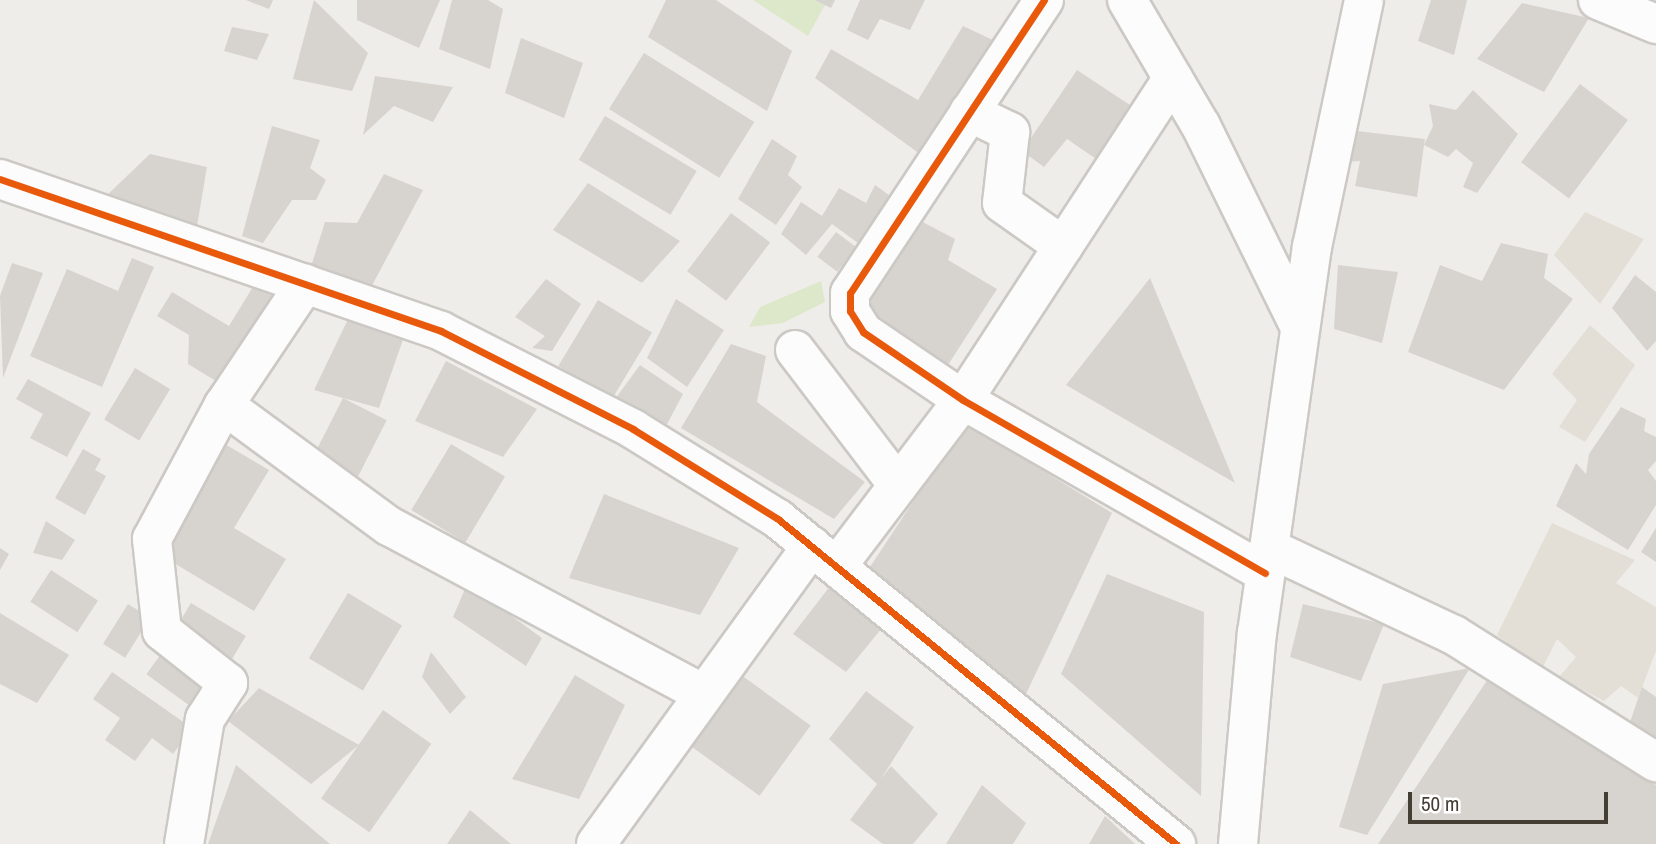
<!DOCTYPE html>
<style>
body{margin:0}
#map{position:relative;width:1656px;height:844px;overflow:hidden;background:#efede9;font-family:"Archivo Narrow",sans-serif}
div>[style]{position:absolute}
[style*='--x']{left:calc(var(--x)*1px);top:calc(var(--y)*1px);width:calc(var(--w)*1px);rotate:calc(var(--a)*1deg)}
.residential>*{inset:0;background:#e3dfd6}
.green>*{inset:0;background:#dde8ca}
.building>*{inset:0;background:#d7d4d0;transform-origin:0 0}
.roads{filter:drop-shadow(2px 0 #ccc9c5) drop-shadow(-2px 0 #ccc9c5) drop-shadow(0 2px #ccc9c5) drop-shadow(0 -2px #ccc9c5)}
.minor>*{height:38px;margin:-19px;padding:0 19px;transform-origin:19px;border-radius:19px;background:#fdfcfc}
.cycleway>*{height:7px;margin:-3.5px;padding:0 3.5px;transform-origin:3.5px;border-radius:3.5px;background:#e8590c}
span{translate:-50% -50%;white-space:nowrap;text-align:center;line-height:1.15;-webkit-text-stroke:7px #fff;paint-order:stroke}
.scale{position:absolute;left:1408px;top:792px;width:200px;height:32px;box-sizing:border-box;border:4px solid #443e35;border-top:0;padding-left:9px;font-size:21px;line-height:24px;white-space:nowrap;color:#443e35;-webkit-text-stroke:5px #fff;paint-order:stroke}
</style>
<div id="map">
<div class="residential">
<div style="clip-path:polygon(1585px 212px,1644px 239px,1600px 304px,1554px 255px)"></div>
<div style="clip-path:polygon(1590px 325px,1635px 365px,1585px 442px,1559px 427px,1577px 400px,1552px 374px)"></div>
<div style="clip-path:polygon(1552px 523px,1635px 560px,1616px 583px,1656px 607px,1656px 651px,1638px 698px,1621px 686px,1604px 701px,1559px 677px,1576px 657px,1557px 639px,1542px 669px,1497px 635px)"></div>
</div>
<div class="green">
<div style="clip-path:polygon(753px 0,813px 0,825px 5px,808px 36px)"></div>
<div style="clip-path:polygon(821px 281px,825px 302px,783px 323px,749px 327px,760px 307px)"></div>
</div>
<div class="building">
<div style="clip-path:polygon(246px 0,273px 0,269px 9px)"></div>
<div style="clip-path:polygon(314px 0,368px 53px,352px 91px,293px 79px)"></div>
<div style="clip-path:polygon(357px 0,440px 0,419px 48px,357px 20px)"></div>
<div style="clip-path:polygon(452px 0,488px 0,503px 9px,490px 69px,439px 49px)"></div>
<div style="clip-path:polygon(666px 0,716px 0,792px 51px,767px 111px,648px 37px)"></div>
<div style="clip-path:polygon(814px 0,835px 0,831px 8px)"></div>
<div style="clip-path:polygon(860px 0,925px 0,910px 30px,880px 19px,868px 40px,847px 30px)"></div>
<div style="clip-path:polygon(1431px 0,1467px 0,1454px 55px,1418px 41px)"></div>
<div style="clip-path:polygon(1522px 3px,1589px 18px,1544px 92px,1477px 59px)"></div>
<div style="clip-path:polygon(963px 26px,995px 41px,920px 154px,815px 78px,831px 49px,918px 100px)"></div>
<div style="clip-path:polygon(232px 27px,269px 34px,257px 60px,224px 51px)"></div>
<div style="clip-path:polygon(521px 38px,583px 63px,564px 118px,505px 93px)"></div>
<div style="left:644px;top:53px;width:130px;height:66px;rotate:32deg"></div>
<div style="clip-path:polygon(1077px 70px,1139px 111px,1102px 163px,1067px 139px,1044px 167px,1022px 151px)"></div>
<div style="clip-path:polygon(375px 76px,453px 87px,433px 122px,394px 106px,363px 135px)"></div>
<div style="left:1580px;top:84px;width:60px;height:98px;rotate:37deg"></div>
<div style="clip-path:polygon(1473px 90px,1518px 134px,1477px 193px,1463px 187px,1473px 163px,1456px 149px,1448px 157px,1424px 145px,1417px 197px,1355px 186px,1360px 161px,1344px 162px,1357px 131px,1425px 139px,1424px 145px,1433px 126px,1429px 104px,1456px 110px)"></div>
<div style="left:605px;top:116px;width:107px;height:51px;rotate:31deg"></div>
<div style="clip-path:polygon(272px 126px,320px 140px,310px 168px,326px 180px,316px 200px,292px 200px,263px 243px,242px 236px)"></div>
<div style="clip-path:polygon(772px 139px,797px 156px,788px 175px,802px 187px,776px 225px,738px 199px)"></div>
<div style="clip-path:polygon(150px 154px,207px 167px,196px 232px,105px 197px)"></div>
<div style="clip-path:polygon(384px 174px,423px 190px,369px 291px,309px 273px,325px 222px,357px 223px)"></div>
<div style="clip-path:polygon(588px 183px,680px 241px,642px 283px,553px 230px)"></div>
<div style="clip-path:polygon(875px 185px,900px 203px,858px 243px,832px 224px,806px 255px,781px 234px,801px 202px,822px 216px,839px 188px,866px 203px)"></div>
<div style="left:731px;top:213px;width:49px;height:73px;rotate:37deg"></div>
<div style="clip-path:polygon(915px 218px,955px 239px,948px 260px,997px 289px,946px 368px,864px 307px)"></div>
<div style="left:836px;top:232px;width:25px;height:31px;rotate:37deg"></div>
<div style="clip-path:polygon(1501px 243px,1548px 254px,1544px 278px,1573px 299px,1504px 390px,1408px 352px,1440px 265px,1482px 281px)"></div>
<div style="clip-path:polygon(132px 258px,154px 267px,102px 387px,30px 356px,67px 269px,118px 291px)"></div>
<div style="clip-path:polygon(12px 263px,43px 273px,3px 378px,0 296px)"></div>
<div style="clip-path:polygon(1338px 265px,1398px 272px,1382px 343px,1334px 329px)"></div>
<div style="clip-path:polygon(1635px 275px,1656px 292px,1656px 341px,1647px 351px,1612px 308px)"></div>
<div style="clip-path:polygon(1150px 278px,1235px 483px,1066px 385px)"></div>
<div style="clip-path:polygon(546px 279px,581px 304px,552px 351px,532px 348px,545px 336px,515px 317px)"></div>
<div style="clip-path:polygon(254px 285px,282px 302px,229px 389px,188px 364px,189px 335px,157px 316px,172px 292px,229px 326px)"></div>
<div style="clip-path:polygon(676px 299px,724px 330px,687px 387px,647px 358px)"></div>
<div style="left:598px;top:300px;width:63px;height:77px;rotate:31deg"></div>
<div style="clip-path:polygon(351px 313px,406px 331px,379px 408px,314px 390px)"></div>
<div style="clip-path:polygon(731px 344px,766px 356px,757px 402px,865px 482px,834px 519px,681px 428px)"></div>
<div style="clip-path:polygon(446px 361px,537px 409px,503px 457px,415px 421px)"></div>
<div style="clip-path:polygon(640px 365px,683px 394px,666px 426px,615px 399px)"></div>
<div style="left:135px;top:368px;width:41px;height:60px;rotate:31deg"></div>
<div style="clip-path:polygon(28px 379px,91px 413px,67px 457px,30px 438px,43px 414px,16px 399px)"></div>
<div style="left:343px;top:398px;width:49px;height:63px;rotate:27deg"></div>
<div style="clip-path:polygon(1621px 407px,1646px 419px,1644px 431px,1656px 437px,1656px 461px,1648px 470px,1656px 481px,1656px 505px,1628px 550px,1556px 506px,1576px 463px,1586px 474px,1589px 454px)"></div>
<div style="clip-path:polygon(965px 423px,1112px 513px,1025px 696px,866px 573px)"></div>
<div style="clip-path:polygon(223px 443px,269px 470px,234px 528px,286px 559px,254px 611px,157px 553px)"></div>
<div style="left:451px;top:444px;width:63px;height:77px;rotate:31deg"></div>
<div style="clip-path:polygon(83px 449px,101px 459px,95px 470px,106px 476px,85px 515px,55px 498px)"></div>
<div style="clip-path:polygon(604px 494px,739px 548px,700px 615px,569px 578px)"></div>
<div style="clip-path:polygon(46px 521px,75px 540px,62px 560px,33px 553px)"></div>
<div style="clip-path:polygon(1656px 528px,1656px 562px,1641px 552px)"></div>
<div style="clip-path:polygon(0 548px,9px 554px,0 570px)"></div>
<div style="left:51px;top:570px;width:56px;height:38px;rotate:33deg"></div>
<div style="clip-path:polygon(1107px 574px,1204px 612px,1201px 796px,1061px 674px)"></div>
<div style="clip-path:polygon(834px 581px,882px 628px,846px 672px,793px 634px)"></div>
<div style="clip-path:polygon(467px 584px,542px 638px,526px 666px,453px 617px)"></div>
<div style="left:348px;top:593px;width:63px;height:76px;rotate:31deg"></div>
<div style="left:191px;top:603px;width:64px;height:31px;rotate:31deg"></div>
<div style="left:128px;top:604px;width:26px;height:47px;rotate:32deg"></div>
<div style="clip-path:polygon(1303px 604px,1384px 624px,1361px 681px,1290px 657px)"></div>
<div style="clip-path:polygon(0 613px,69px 655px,37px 703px,0 684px)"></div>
<div style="left:164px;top:650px;width:60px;height:30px;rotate:36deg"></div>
<div style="clip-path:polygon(431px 652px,466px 697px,450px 714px,422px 677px)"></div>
<div style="clip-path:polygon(1470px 668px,1367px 835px,1339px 827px,1383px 684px)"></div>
<div style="clip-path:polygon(112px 672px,192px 728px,173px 754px,152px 738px,135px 761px,105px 740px,120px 718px,93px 699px)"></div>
<div style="left:737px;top:672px;width:91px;height:87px;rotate:36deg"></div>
<div style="clip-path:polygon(575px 675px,625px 705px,579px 799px,512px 779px)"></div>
<div style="clip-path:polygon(1488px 679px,1656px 785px,1656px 844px,1378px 844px)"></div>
<div style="clip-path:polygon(1642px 687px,1656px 697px,1656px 737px,1630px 722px)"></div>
<div style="clip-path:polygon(259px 688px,359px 745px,311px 784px,228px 721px)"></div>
<div style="clip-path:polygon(866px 691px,914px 727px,881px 779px,891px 766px,938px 814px,913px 844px,883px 844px,850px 820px,877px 784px,829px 739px)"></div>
<div style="left:383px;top:710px;width:59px;height:108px;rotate:35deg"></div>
<div style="clip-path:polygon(236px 765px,330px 844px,208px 844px)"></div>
<div style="clip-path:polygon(982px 785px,1026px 823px,1013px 844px,946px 844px)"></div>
<div style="clip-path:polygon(470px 810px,511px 844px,447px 844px)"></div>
<div style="clip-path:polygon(1105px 816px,1135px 844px,1089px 844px)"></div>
</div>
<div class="roads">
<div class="minor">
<div style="--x:1044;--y:0;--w:351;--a:123.5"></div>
<div style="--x:850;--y:293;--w:18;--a:90"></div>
<div style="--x:850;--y:311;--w:25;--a:58"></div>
<div style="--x:863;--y:332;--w:121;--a:34.2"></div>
<div style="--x:963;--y:400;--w:348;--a:29.8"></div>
<div style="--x:1127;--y:0;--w:146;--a:59.6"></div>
<div style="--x:1201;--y:126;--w:224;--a:63.8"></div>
<div style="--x:1598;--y:0;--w:63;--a:22.5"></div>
<div style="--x:969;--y:112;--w:46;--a:26"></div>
<div style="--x:1010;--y:132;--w:71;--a:96.4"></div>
<div style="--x:1002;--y:203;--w:75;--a:35.2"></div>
<div style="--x:0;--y:179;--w:466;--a:19"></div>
<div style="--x:441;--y:331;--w:216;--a:27"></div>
<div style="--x:633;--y:429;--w:171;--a:31.8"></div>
<div style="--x:778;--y:519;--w:514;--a:39.23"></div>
<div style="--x:795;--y:350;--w:170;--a:52.7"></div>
<div style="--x:224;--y:405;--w:205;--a:36.3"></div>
<div style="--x:389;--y:526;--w:356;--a:28.1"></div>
<div style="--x:1269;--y:548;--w:204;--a:25.2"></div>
<div style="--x:1454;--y:635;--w:239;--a:32.2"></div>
<div style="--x:837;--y:566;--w:208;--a:-52.8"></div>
<div style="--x:963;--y:400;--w:384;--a:-56.9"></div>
<div style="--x:184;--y:844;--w:127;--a:-80.5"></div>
<div style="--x:205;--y:719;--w:43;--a:-57.4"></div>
<div style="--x:228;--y:683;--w:84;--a:-141.8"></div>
<div style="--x:162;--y:631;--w:93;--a:-96.2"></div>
<div style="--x:152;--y:539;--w:152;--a:-61.8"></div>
<div style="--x:224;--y:405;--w:146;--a:-56.2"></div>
<div style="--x:596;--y:844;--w:368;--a:-54.1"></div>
<div style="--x:1238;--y:844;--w:212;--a:-84.9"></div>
<div style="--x:1257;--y:633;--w:390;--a:-81.9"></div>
<div style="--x:1312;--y:247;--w:252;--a:-78.1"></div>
</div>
</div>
<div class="cycleway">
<div style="--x:1044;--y:0;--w:351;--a:123.5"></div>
<div style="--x:850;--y:293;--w:18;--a:90"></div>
<div style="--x:850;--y:311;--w:25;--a:58"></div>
<div style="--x:863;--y:332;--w:121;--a:34.2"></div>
<div style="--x:963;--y:400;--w:348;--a:29.8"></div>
<div style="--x:0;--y:179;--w:466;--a:19"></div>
<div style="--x:441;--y:331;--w:216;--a:27"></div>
<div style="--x:633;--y:429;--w:171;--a:31.8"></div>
<div style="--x:778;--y:519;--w:514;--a:39.23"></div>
</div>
<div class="scale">50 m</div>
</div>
